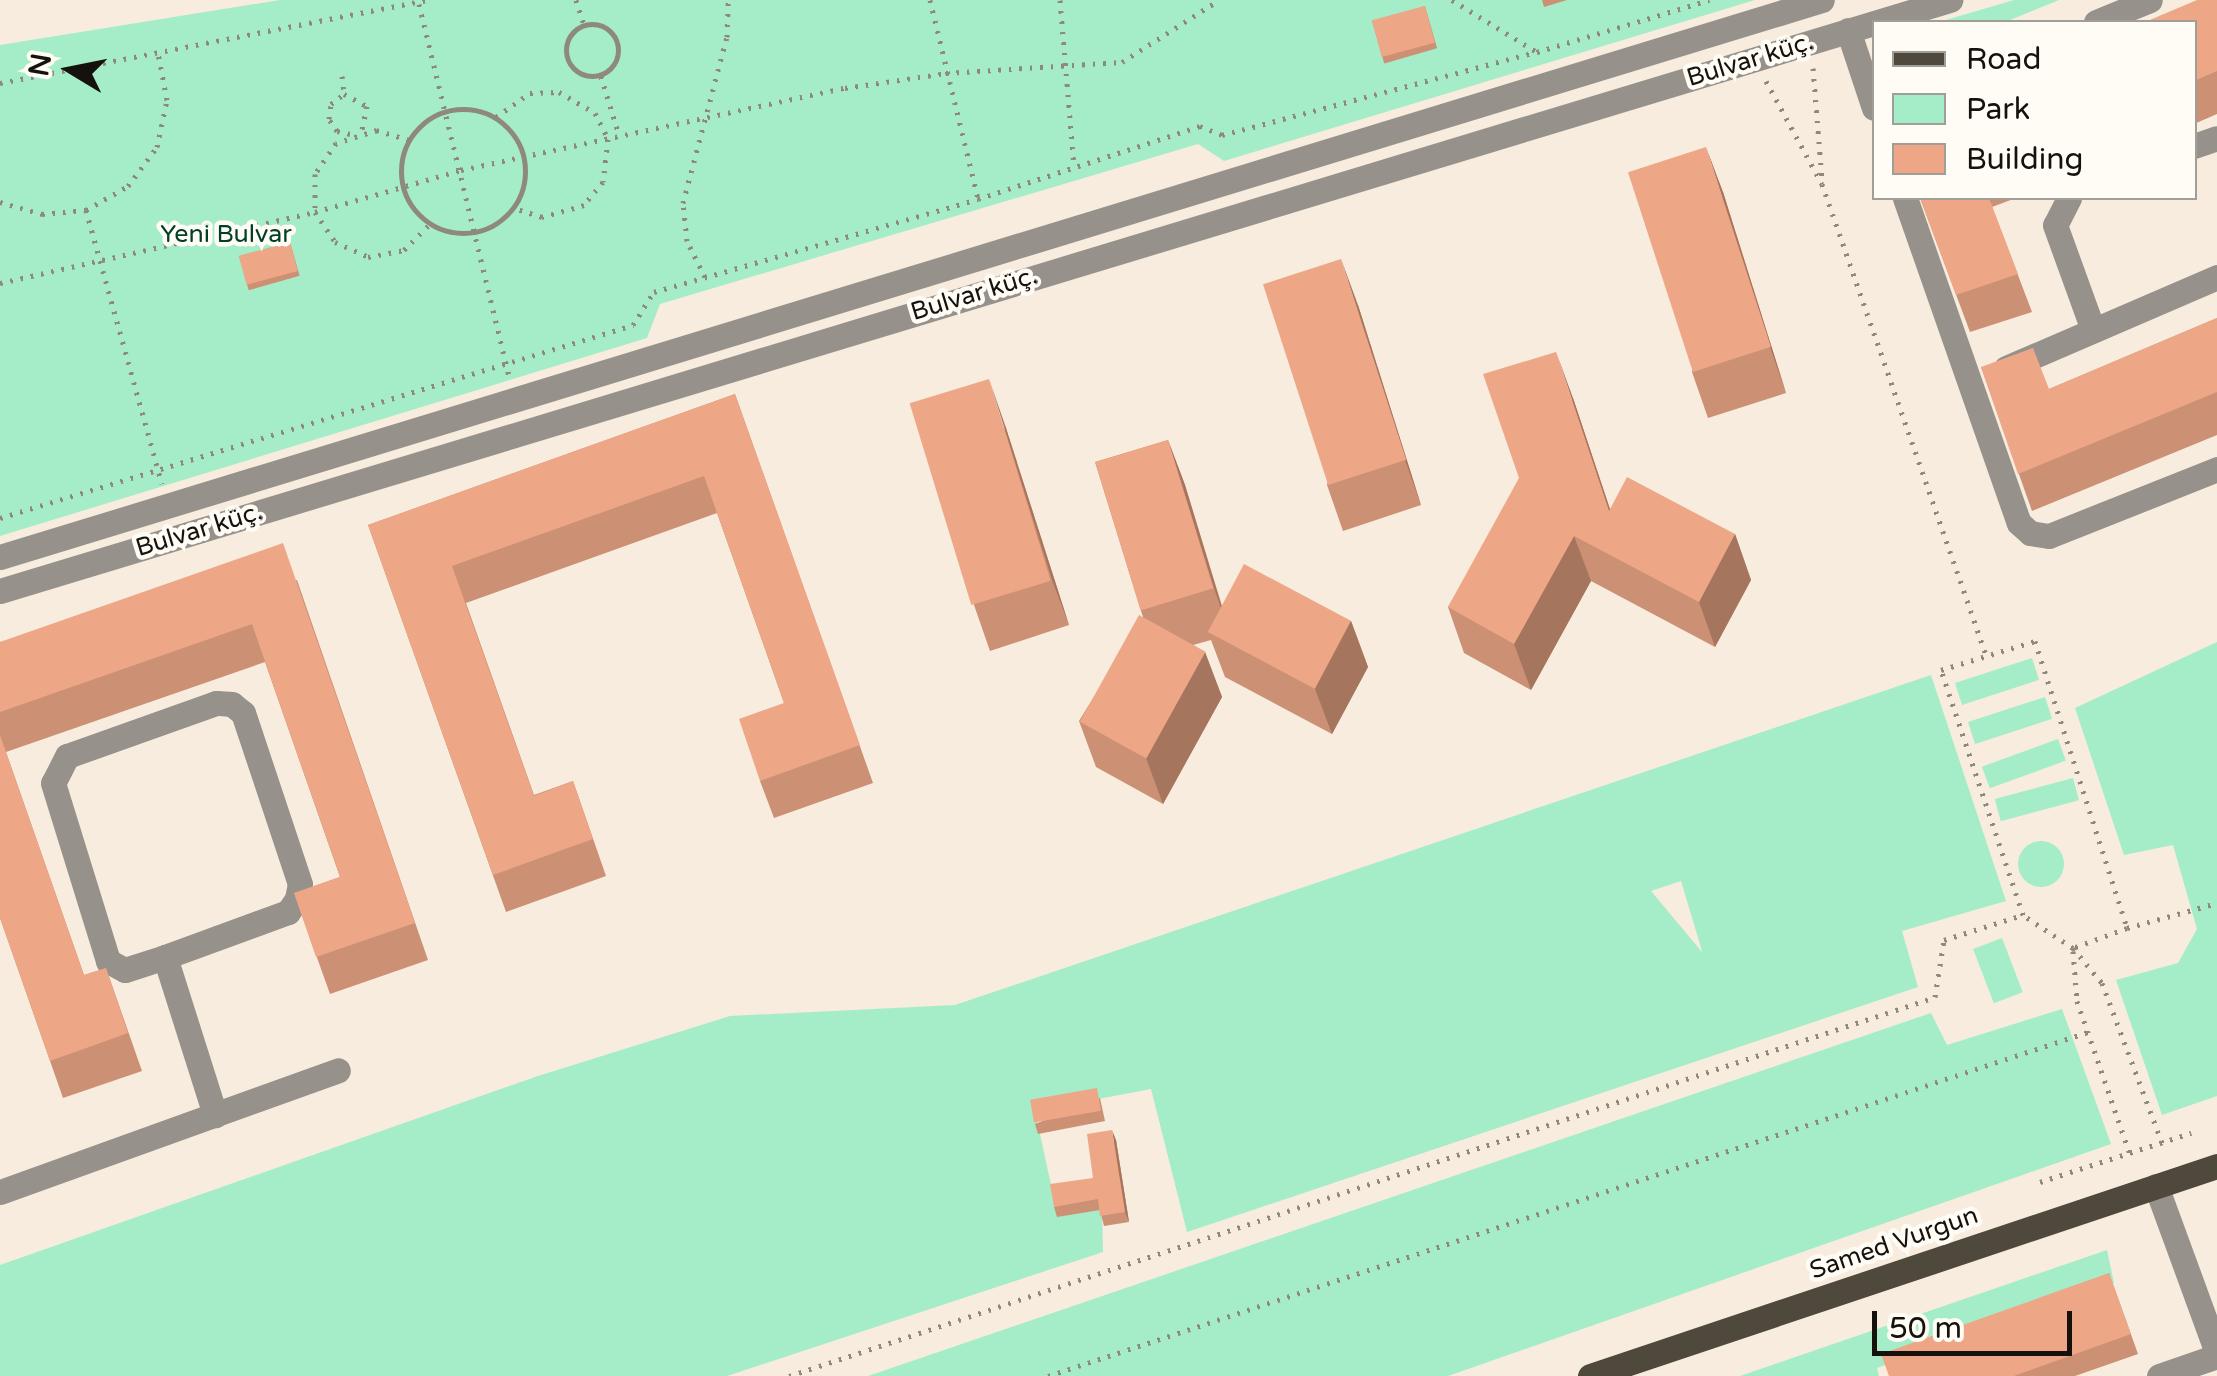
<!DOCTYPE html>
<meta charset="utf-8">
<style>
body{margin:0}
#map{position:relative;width:2217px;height:1376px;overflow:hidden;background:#f7ecdd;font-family:"Varela Round",sans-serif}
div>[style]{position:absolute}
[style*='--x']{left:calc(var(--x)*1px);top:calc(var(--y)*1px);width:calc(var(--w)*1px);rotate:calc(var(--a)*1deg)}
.green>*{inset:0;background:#a5edc8;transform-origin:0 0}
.round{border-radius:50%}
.path>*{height:5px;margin-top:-2.5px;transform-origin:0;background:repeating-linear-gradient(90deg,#8f887d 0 2.5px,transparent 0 10.5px)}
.path>.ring{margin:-2.5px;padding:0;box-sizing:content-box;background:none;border:5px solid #8f887d;border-radius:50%}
.minor>*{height:25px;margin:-12.5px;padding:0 12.5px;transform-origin:12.5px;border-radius:12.5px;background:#96928b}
.major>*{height:25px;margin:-12.5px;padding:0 12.5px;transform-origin:12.5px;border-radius:12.5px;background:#4f483d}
.wall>*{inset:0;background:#cc9074;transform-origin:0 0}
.shaded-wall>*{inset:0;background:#a6755e}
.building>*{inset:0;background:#eda787;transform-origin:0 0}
span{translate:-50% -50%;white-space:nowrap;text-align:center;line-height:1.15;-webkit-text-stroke:9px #fffbf5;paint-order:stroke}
.street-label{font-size:25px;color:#15120d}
.park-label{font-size:25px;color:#004028}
.legend{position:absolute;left:1872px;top:20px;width:325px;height:180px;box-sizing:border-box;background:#fffbf5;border:2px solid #a19e98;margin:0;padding:12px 18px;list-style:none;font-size:30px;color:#15120d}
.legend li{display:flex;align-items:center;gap:20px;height:50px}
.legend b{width:50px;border:2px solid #a19e98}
.north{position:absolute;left:20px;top:20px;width:100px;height:100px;-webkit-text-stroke:8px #fffbf5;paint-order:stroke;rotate:280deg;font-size:28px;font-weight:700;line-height:40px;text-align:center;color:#15120d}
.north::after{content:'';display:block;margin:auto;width:35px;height:45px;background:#15120d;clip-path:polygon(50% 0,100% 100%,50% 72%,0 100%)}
.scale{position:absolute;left:1872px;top:1311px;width:200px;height:45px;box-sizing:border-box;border:5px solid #15120d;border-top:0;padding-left:12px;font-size:30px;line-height:35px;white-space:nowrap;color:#15120d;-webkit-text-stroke:8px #fffbf5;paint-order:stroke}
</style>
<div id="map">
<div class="green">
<div style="clip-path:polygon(280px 0,1755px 0,1224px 161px,1198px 144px,660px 304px,647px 338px,0 536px,0 45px)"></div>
<div style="clip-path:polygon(2014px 0,2059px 0,2005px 22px,1939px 22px)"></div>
<div style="clip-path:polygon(2217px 642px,2217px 1096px,2162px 1115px,2116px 980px,2178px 963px,2197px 929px,2173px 845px,2124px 855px,2075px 708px)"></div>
<div style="left:2032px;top:658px;width:23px;height:81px;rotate:72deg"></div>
<div style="clip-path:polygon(evenodd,1931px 675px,2006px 901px,1902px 931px,1918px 987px,1187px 1232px,1151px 1089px,1035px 1111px,1053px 1194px,1102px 1209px,1103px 1252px,727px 1376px,0 1376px,0 1265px,538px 1076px,730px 1016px,955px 1005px,1931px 675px,1681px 881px,1702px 951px,1702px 952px,1651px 891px,1681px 881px)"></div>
<div style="left:2045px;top:697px;width:23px;height:81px;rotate:72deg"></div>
<div style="left:2058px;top:739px;width:23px;height:81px;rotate:70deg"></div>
<div style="left:2073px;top:778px;width:23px;height:81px;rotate:75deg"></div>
<div class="round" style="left:2018px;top:841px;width:46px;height:46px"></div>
<div style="left:2002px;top:938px;width:58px;height:31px;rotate:69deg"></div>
<div style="clip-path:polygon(2062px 1009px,2111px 1144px,1448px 1376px,868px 1376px,1931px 1013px,1947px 1045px)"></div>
<div style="clip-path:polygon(2107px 1250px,2114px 1283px,1877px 1368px,1879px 1376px,1740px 1376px)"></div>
</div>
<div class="path">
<div style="--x:576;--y:0;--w:26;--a:72"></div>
<div style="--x:930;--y:0;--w:205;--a:76.4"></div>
<div style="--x:1060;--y:0;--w:168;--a:85.2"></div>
<div style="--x:1452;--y:0;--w:100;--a:31.5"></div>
<div style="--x:1537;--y:52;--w:180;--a:-16.8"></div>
<div style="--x:419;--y:4;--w:384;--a:76.4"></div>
<div class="ring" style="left:566px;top:24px;width:47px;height:47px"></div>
<div style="--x:1813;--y:68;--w:113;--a:85.4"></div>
<div style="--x:342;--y:76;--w:17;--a:83"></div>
<div style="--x:601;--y:76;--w:62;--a:73"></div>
<div style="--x:1766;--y:81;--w:117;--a:61.5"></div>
<div style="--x:1822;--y:184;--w:500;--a:70.8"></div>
<div style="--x:0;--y:83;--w:435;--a:-11"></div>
<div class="ring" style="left:401px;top:109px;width:119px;height:119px"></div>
<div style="--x:496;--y:117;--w:42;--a:-35.2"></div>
<div style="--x:530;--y:93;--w:29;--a:-2"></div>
<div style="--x:559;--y:92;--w:42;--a:30.3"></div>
<div style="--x:595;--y:113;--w:29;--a:63"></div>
<div style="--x:608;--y:139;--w:43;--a:96.6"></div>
<div style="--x:603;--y:182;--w:30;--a:130"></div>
<div style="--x:584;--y:205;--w:44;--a:164.1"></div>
<div style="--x:542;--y:217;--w:29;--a:-162"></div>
<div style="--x:350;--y:134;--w:13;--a:-167"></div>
<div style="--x:337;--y:131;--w:14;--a:-124"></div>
<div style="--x:329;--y:119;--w:15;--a:-82"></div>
<div style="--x:331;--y:104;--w:16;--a:-38"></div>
<div style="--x:344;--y:94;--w:26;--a:28"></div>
<div style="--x:367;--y:106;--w:24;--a:102"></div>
<div style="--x:409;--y:140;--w:34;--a:-163"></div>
<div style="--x:377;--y:130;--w:43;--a:162.4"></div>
<div style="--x:336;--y:143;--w:37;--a:124"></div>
<div style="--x:315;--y:174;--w:38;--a:90"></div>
<div style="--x:315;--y:212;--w:36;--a:56"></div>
<div style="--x:335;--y:242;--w:36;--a:24"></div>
<div style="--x:368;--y:257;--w:37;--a:-11"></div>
<div style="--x:404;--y:250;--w:37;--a:-45"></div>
<div style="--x:0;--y:202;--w:44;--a:15.9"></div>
<div style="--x:42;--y:214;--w:44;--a:-5.2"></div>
<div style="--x:86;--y:210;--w:48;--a:-29.7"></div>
<div style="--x:128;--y:186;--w:49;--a:-53.4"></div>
<div style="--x:157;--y:147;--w:48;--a:-78"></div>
<div style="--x:167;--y:100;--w:48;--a:-100.8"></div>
<div style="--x:86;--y:210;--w:284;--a:74.5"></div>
<div style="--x:705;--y:277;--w:40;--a:-116.6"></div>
<div style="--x:687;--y:241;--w:38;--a:-96"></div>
<div style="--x:683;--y:203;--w:172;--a:-75.2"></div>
<div style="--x:727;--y:37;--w:37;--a:-88"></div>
<div style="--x:0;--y:283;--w:323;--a:-12.7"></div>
<div style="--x:315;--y:212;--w:152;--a:-16"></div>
<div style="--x:461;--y:170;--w:393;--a:-12.1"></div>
<div style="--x:845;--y:88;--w:102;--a:-8.4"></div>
<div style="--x:946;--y:73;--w:176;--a:-3.6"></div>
<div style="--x:1122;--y:62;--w:115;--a:-32.6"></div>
<div style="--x:0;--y:518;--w:662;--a:-16.96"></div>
<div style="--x:633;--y:325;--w:39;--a:-58"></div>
<div style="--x:654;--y:292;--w:337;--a:-16"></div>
<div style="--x:978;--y:199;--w:234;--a:-18.2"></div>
<div style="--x:1200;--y:126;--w:24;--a:22"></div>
<div style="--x:1222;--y:135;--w:326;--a:-14.8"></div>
<div style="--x:2035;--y:641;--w:301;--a:72.2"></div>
<div style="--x:2127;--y:928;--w:58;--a:159.7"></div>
<div style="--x:2073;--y:948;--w:60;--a:-146.6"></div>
<div style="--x:2023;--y:915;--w:258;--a:-108.5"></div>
<div style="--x:1941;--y:670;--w:98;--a:-17.1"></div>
<div style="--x:2127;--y:928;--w:93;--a:-15.5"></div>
<div style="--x:2073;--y:948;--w:45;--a:50.4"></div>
<div style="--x:2102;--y:983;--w:171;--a:69.4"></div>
<div style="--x:2073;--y:951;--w:50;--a:85.4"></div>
<div style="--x:2077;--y:1001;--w:162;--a:70.9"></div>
<div style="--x:2040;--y:1182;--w:159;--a:-18"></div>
<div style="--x:789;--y:1376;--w:1207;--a:-18.3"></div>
<div style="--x:1935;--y:997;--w:58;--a:-81"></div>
<div style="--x:1944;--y:940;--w:83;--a:-17.6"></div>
<div style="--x:1048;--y:1376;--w:1095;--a:-18.3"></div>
</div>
<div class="minor">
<div style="--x:2096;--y:22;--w:58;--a:-22.2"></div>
<div style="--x:1848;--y:30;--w:82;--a:71.6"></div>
<div style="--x:2194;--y:146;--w:24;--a:-19"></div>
<div style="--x:1905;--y:198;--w:344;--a:70.7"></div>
<div style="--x:2019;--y:523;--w:15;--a:42"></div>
<div style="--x:2030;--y:533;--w:19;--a:9"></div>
<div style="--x:2049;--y:536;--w:181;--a:-21.7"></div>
<div style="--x:2069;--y:198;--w:30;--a:117"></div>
<div style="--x:2055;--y:225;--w:112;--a:70.1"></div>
<div style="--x:2006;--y:368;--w:230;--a:-23.3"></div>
<div style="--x:0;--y:557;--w:1905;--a:-17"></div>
<div style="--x:0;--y:591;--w:2038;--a:-16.86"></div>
<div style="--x:165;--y:957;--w:131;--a:-20.1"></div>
<div style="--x:288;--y:912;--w:16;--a:-55"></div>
<div style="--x:297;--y:899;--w:15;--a:-79"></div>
<div style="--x:300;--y:884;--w:180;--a:-108.4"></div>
<div style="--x:243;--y:713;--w:14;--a:-141"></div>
<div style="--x:232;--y:704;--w:16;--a:-176"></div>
<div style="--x:216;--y:703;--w:158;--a:160.4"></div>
<div style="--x:67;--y:756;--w:30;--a:117"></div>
<div style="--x:53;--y:783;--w:186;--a:72.8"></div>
<div style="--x:108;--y:961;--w:19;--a:28"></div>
<div style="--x:125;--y:970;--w:42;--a:-18"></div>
<div style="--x:165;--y:957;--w:166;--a:72.4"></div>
<div style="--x:2156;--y:1186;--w:178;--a:69.9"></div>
<div style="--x:0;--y:1192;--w:359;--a:-19.8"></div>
<div style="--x:2159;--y:1376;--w:61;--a:-19"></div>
</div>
<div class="major">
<div style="--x:1590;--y:1376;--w:661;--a:-18.52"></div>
</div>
<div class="wall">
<div style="clip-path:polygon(1542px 0,1567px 0,1544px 7px)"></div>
<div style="clip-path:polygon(2217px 0,2217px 114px,2194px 124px,2194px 22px)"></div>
<div style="left:1425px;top:6px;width:44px;height:55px;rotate:74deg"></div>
<div style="clip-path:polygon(1723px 192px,1786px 393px,1708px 418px,1692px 372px)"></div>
<div style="clip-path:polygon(1920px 198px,2016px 198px,1992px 207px,2032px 312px,1970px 332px)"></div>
<div style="left:290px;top:242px;width:35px;height:53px;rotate:74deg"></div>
<div style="clip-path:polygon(1358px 305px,1421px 505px,1343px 531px,1327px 485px)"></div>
<div style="clip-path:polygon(2217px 318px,2217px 435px,2032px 511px,1981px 367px,2049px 389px)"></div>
<div style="clip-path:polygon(735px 394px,873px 783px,774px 818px,760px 781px,784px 703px,717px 513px,466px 603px,534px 795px,573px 781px,606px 876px,506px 912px,368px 525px)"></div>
<div style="clip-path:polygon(1573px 398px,1610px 510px,1735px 534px,1751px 580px,1715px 647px,1591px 581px,1531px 690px,1464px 653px,1448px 607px)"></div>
<div style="clip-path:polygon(1005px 425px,1069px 625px,990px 651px,974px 605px)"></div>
<div style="clip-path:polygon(1168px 440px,1185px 485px,1222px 606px,1351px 621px,1368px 667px,1332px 734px,1225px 677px,1211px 640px,1193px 645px,1205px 652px,1222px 697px,1163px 804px,1096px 767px,1079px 721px,1143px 617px,1095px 462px)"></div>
<div style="clip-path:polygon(297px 580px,428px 960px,330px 994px,294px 893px,340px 877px,265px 662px,6px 752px,84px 975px,106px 968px,142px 1071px,63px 1098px,0 918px,0 642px)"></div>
<div style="clip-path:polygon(1100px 1098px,1105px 1121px,1038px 1134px,1035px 1124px)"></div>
<div style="clip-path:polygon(1116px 1140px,1129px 1222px,1104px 1226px,1100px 1210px,1057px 1217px,1054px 1207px,1093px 1178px)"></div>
<div style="clip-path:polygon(2109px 1273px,2138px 1354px,2075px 1376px,1889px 1376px)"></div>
</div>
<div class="shaded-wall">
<div style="clip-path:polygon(1706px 147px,1723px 192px,1786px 393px,1770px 347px)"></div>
<div style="clip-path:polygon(1341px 259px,1358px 305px,1421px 505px,1405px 460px)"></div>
<div style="clip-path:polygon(1556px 352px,1573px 398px,1626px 557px,1609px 511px)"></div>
<div style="clip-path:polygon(989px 379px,1005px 425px,1069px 625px,1052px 580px)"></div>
<div style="clip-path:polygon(1168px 440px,1185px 485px,1230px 634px,1214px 588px)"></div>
<div style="clip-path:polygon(1735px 534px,1751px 580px,1715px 647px,1699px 602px)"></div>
<div style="clip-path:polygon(1574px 536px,1591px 581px,1531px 690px,1514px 644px)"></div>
<div style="clip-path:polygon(1351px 621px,1368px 667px,1332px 734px,1315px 689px)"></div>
<div style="clip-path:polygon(1205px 652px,1222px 697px,1163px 804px,1146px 758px)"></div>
<div style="clip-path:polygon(1112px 1130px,1116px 1140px,1129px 1222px,1125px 1212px)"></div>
</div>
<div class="building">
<div style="clip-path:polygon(2197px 0,2217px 0,2217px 71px,2194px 81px,2194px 22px,2145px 22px)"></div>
<div style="left:1425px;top:6px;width:38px;height:55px;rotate:75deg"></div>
<div style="left:1706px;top:147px;width:210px;height:82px;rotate:72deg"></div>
<div style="clip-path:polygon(1920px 198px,1989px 198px,2018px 274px,1956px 295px)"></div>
<div style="left:290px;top:242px;width:30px;height:53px;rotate:75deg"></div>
<div style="left:1341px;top:259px;width:211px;height:82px;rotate:72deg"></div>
<div style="clip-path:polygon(2217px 318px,2217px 392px,2018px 474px,1981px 367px,2033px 348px,2049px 389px)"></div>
<div style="clip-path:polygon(1556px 352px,1609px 511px,1627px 477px,1735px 534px,1699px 602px,1574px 536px,1514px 644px,1448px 607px,1519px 478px,1483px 374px)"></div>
<div style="left:989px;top:379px;width:211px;height:83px;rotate:73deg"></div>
<div style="clip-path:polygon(735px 394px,860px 745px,760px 781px,739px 719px,784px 703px,704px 476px,452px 566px,534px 796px,573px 781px,593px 839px,493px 875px,368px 525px)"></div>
<div style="left:1168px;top:440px;width:155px;height:76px;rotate:73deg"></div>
<div style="clip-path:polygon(283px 543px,415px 923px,316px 957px,294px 893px,340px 877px,252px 624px,0 712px,0 642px)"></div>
<div style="left:1244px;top:564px;width:121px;height:77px;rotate:28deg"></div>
<div style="left:1139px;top:615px;width:76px;height:122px;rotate:29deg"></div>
<div style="clip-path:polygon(0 735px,84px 975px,106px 968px,128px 1033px,50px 1061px,0 918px)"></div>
<div style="left:1097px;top:1088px;width:23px;height:68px;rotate:80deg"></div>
<div style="clip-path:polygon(1112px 1130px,1125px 1212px,1100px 1216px,1098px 1199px,1054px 1207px,1050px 1184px,1093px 1178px,1087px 1134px)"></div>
<div style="clip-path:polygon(2109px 1273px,2131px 1334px,2014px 1376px,1889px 1376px,1881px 1354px)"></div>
</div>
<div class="street-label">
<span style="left:1750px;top:60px;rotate:-17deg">Bulvar küç.</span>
<span style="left:974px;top:294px;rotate:-17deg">Bulvar küç.</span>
<span style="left:199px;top:530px;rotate:-17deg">Bulvar küç.</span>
<span style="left:1894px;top:1243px;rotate:-19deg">Samed Vurgun</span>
</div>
<div class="park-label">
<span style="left:226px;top:234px">Yeni Bulvar</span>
</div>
<ul class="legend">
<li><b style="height:12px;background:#4f483d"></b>Road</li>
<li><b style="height:28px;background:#a5edc8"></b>Park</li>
<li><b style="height:28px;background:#eda787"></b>Building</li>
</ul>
<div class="north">N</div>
<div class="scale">50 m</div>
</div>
